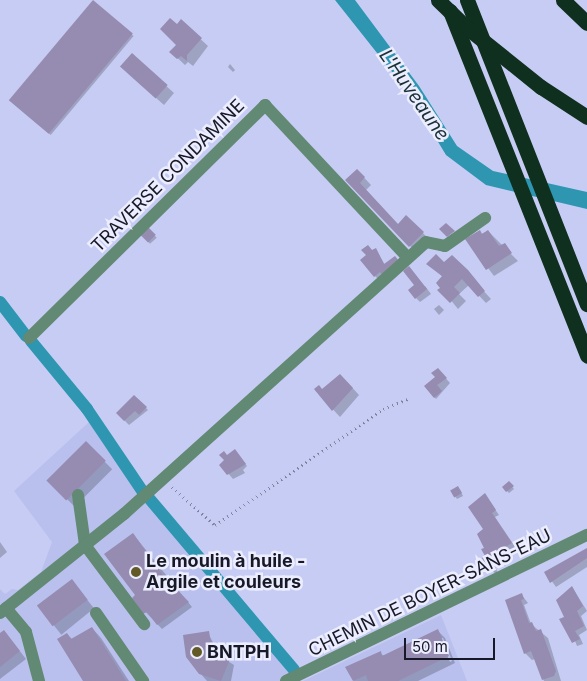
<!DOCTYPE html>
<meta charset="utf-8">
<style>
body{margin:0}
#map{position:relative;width:587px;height:681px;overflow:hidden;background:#c6ccf3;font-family:Inter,sans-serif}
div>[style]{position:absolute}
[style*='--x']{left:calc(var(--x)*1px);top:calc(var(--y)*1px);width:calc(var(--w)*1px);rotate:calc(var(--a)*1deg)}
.built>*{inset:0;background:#bac0ee}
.water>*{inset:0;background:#2e96b1}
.shadow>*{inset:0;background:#0003;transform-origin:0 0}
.canal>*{height:12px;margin:-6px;padding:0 6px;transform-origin:6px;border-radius:6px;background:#2e96b1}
.building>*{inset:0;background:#968bb0;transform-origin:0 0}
.path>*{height:2.5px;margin-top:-1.25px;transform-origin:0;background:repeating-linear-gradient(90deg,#7f83a0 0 1px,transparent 0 5px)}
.minor>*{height:12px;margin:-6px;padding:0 6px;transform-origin:6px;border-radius:6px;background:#628973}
.highway>*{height:15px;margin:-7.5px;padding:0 7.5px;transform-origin:7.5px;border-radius:7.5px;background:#0f301f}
.highway-bridge>*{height:15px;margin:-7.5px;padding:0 7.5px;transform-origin:7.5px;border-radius:7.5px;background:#0f301f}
.dots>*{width:14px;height:14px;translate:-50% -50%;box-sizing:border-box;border:2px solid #eceeff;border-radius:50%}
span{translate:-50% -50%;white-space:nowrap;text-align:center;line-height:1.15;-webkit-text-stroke:5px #eceeff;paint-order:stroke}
.street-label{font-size:18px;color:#181927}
.poi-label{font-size:18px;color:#181927;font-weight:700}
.left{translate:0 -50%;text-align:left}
.water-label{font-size:19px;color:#192f36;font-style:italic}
.scale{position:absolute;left:404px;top:638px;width:91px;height:22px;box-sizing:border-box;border:2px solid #181927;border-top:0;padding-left:6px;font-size:15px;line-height:18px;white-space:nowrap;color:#181927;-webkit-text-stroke:4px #eceeff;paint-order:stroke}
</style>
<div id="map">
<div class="built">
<div style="clip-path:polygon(89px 422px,139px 494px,230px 595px,300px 681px,0 681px,0 589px,5px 594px,12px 589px,18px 590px,41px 572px,52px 542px,14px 491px)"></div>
<div style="clip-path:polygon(441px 615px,467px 681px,303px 681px)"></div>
</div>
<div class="water">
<div style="clip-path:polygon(335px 0,355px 0,419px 86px,457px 146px,493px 171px,587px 192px,587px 209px,486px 185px,446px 155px,408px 92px)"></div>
</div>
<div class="shadow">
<div style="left:93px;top:2px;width:53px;height:129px;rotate:40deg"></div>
<div style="clip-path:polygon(181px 21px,208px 46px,193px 66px,188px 62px,185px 65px,171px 52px,177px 45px,177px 26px)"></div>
<div style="clip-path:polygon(132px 55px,174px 93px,164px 105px,128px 73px)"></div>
<div style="clip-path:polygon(230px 64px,235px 70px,233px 72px,228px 67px)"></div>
<div style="clip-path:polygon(357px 170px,371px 185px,366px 190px,398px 225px,406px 217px,427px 237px,414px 250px,347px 180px)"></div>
<div style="left:148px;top:228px;width:13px;height:9px;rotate:48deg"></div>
<div style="clip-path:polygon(488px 231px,518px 261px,494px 276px,467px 240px)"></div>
<div style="clip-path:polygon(376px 250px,385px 265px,379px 280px,375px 276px,372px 252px)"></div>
<div style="clip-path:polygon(444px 263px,458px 263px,491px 299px,486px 303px,469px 285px,459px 294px,466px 301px,458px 309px,437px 283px,443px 277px,435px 270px)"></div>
<div style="clip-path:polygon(425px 286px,431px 294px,420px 302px,416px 298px)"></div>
<div style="clip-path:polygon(439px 305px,444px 310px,439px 315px,434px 309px)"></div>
<div style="clip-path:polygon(442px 374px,450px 383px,436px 399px,425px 386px)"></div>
<div style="clip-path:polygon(347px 382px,359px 395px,340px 417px,315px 390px,322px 391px)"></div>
<div style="clip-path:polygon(134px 396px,148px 410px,129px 425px,117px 413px)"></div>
<div style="left:86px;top:443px;width:37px;height:53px;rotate:45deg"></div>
<div style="clip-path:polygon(235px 451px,247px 466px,243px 470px,245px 473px,233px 479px,221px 465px)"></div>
<div style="clip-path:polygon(509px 483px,514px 489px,509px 493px,503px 487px)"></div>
<div style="clip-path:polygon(460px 490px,463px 496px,457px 499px,452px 492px)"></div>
<div style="clip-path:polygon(485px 495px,499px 515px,495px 517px,518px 551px,494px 564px,498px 573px,496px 575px,483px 558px,487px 556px)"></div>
<div style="clip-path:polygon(133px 534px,192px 607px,162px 629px,133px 599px,137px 595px)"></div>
<div style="clip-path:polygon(0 542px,7px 552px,0 558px)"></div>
<div style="clip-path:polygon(587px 549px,587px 567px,556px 587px,546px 573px)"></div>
<div style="left:72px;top:581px;width:35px;height:42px;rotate:51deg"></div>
<div style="clip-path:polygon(572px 587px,587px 611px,581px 616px,587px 630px,579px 635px,583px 644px,577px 646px,566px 618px)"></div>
<div style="clip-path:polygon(521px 594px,528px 603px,524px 605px,531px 624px,548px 638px,561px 681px,544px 681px,535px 659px,532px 660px,525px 653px,507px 601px)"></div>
<div style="clip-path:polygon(92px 628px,101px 638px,129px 681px,85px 681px,67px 634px,73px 640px)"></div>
<div style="clip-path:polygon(4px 631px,26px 659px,0 679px,0 634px)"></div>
<div style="clip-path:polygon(evenodd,438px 631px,445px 638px,455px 663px,418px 681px,354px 681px,347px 668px,380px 653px,384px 656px,438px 631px,440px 638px,443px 638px,452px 661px,450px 662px,440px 638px)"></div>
<div style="clip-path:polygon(208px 633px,220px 656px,234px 665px,231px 681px,207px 681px,200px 673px)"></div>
</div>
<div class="canal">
<div style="--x:0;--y:302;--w:43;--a:52.6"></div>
<div style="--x:31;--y:341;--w:88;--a:50.5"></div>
<div style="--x:87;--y:409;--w:100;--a:56"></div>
<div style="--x:148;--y:497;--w:226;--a:49.8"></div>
</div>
<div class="building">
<div style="left:93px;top:0;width:52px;height:131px;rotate:40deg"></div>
<div style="clip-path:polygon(170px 18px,177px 24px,181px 19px,202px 38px,187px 55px,187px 61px,181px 56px,177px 59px,169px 52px,176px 45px,160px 29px)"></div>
<div style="left:132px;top:53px;width:48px;height:18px;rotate:42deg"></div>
<div style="clip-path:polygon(357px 169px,365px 177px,360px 183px,398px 224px,406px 215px,424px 232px,409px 247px,345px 180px)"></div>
<div style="clip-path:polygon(446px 223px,455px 231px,447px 237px,439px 229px)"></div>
<div style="left:148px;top:227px;width:11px;height:11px;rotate:45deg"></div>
<div style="clip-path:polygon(480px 230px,482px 234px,488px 230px,499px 246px,505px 243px,512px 253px,486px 270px,465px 239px)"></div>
<div style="clip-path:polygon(368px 245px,372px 250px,376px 248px,384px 264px,395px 256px,399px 261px,382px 275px,380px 272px,374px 277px,360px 260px,366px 255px,361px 250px)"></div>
<div style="clip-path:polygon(436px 254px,444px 262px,452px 255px,468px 270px,485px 291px,478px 297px,462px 279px,454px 287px,460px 293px,450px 303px,437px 290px,440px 288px,436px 283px,442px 276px,426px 264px)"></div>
<div style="clip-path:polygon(409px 266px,427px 289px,415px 299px,408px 290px,414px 285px,403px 271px)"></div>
<div style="clip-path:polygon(438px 368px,447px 378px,437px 385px,442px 391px,434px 398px,424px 386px,435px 377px,431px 373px)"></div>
<div style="clip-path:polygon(340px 374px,353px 388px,332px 411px,314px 389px,319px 385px,322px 389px)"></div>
<div style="clip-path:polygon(134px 395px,147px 407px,139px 415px,135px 411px,124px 421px,116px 413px)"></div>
<div style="left:86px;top:441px;width:28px;height:56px;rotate:45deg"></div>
<div style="clip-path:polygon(235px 449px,246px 464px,227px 475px,219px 465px,224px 460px,219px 455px,224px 451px,227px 455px)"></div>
<div style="clip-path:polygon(509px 481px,514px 486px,506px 492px,502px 487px)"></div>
<div style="left:458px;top:486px;width:8px;height:9px;rotate:60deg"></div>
<div style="clip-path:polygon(485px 493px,496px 510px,492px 513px,512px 543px,488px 557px,492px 565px,488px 569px,482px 558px,485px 556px,481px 549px,484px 548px,477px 534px,483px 529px,468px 507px)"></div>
<div style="clip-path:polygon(133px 533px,164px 577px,189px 602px,157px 625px,147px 612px,143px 614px,132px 598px,135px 595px,104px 554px)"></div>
<div style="clip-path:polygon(587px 548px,587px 558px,550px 583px,544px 572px)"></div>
<div style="left:72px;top:579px;width:26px;height:44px;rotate:53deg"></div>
<div style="clip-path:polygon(572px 586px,583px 606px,577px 611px,584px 626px,575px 631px,580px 639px,572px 643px,559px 619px,564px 617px,556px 600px)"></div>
<div style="clip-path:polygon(522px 593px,524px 599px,521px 600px,529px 623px,532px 622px,536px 631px,541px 629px,556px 671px,554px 676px,542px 680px,531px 651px,524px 654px,505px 600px)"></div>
<div style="clip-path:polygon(92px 627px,126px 681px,83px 681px,57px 639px,67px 633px,71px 639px)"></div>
<div style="clip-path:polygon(438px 629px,449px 656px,398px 681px,368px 681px,366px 675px,353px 681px,345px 667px,381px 651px,382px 656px)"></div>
<div style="clip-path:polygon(4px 630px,20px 651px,0 667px,0 633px)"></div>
<div style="clip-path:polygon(209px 631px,211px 643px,219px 655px,230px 659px,221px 681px,199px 674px,186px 657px,183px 635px)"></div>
</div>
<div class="path">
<div style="--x:172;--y:487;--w:57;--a:41.5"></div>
<div style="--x:215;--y:525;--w:204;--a:-34.6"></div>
<div style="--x:383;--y:409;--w:27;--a:-22"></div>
</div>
<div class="minor">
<div style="--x:29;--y:338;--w:332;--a:-44.6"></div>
<div style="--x:265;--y:105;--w:209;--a:46.9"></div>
<div style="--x:78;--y:495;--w:50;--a:82"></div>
<div style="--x:85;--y:545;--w:99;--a:53.2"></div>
<div style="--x:6;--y:608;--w:31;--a:50"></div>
<div style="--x:26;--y:632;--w:51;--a:75.1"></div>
<div style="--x:0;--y:613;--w:159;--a:-38.6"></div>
<div style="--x:124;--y:514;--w:406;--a:-42"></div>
<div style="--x:426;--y:242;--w:19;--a:12"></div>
<div style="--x:445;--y:246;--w:49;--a:-35"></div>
<div style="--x:96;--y:613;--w:83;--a:55.3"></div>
<div style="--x:286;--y:681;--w:335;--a:-25.9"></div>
</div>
<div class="highway">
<div style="--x:467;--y:0;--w:327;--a:68.5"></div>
<div style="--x:563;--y:0;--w:33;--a:44"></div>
<div style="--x:450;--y:11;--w:371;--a:68.3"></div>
<div style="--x:541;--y:87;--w:55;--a:33.1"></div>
</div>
<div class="highway-bridge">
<div style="--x:438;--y:0;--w:39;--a:44"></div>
<div style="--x:466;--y:27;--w:96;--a:38.7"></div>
</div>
<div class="dots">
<div style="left:136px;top:572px;background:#635926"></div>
<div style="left:197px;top:652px;background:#635926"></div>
</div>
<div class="street-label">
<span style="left:168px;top:176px;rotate:-45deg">TRAVERSE CONDAMINE</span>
<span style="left:430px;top:593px;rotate:-26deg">CHEMIN DE BOYER-SANS-EAU</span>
</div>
<div class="poi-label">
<span class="left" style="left:146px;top:572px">Le moulin à huile -<br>Argile et couleurs</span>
<span class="left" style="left:207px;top:652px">BNTPH</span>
</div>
<div class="water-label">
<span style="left:414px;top:95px;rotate:55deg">L'Huveaune</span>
</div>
<div class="scale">50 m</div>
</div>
